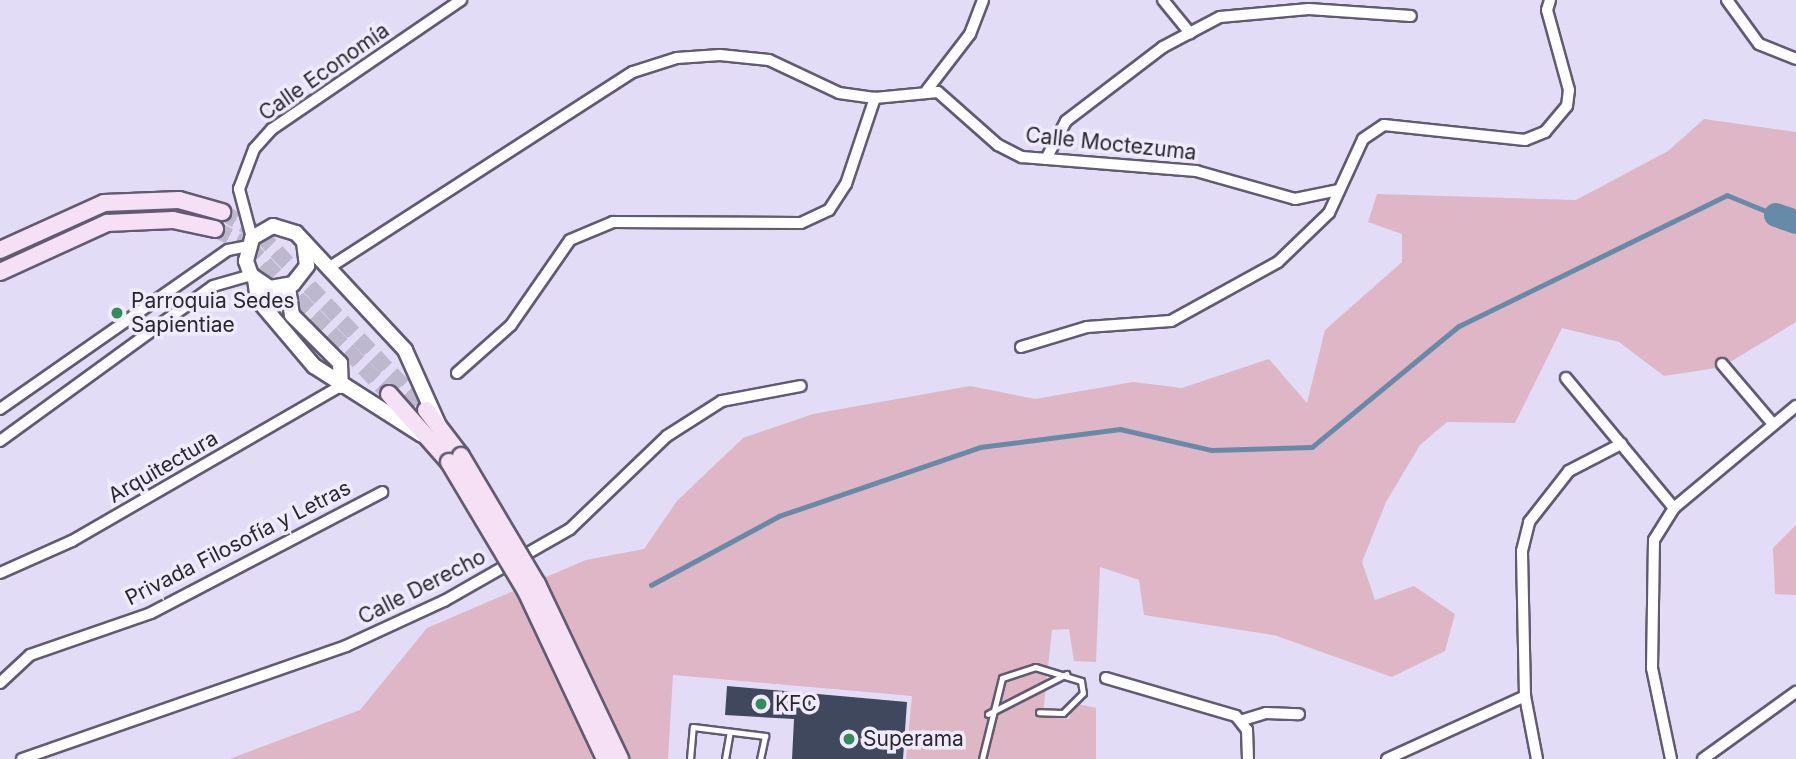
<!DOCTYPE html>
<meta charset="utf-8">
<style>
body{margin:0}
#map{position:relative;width:1796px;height:759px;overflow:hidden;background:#e3dcf7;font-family:Inter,sans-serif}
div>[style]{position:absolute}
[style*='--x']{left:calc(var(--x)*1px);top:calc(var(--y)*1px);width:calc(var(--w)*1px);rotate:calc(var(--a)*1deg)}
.green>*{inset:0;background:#deb6c5}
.stream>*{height:4.5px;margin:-2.25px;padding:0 2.25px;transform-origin:2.25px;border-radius:2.25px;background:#668ba8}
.river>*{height:24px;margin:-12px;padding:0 12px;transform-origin:12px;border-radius:12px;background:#668ba8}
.building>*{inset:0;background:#40485d}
.secondary-tunnel>*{height:16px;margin-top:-8px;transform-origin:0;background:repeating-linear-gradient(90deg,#beb8cf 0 16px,transparent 0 24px)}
.roads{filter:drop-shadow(2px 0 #615a71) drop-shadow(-2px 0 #615a71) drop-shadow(0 2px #615a71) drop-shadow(0 -2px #615a71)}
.service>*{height:5px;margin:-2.5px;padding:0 2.5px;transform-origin:2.5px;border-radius:2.5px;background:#fff}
.minor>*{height:10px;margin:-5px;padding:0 5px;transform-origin:5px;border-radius:5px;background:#fff}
.tertiary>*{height:14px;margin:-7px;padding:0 7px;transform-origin:7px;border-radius:7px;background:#fff}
.secondary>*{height:16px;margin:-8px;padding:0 8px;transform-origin:8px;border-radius:8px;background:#f5e0f5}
.bridges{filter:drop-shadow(2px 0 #615a71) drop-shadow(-2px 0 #615a71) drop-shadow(0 2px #615a71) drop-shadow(0 -2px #615a71)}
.secondary-bridge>*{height:16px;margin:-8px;padding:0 8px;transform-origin:8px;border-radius:8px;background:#f5e0f5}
.dots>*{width:19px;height:19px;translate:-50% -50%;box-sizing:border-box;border:4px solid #efebfb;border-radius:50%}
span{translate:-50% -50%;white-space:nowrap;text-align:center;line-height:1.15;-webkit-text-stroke:7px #efebfb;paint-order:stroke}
.street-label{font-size:21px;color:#292630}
.poi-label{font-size:21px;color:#292630}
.left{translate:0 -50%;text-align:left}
</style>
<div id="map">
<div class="green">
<div style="clip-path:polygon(1704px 119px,1796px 132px,1796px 322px,1722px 367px,1664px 376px,1619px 342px,1562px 328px,1515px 423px,1447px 422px,1420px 445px,1386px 502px,1362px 562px,1375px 600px,1414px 586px,1455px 614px,1445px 651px,1392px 677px,1274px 635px,1144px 615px,1139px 580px,1100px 567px,1096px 662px,1074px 661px,1069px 629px,1052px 630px,1043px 714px,1069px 719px,1074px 703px,1096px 708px,1096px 759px,906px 759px,912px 696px,673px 675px,668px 759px,229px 759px,360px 710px,427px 628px,586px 560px,644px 549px,677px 501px,743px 438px,813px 414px,970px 386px,1035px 399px,1133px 382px,1182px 388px,1269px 359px,1307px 403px,1325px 330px,1402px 262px,1402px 234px,1368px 222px,1377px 194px,1576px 200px,1668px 151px)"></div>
<div style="clip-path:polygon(1796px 525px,1796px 595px,1775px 594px,1773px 548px)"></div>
</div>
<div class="stream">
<div style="--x:651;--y:585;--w:145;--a:-28.3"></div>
<div style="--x:779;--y:516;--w:213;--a:-18.9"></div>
<div style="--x:980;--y:447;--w:141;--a:-7.3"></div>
<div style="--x:1120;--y:429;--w:94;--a:12.9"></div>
<div style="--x:1212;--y:450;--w:100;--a:-1.7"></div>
<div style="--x:1312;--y:447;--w:190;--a:-39.5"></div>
<div style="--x:1459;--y:326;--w:298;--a:-26"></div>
<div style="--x:1727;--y:195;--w:53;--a:22.2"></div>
</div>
<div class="river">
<div style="--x:1776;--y:215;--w:21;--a:19"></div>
</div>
<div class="building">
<div style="clip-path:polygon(727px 686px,907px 702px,903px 759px,792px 759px,794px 719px,725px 715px)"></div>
</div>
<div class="secondary-tunnel">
<div style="--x:222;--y:212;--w:44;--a:30.1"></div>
<div style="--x:260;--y:234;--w:242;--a:46.7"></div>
<div style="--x:215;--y:229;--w:37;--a:27"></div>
<div style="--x:248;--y:246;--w:204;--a:46.4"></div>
</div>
<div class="roads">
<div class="service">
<div style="--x:988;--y:714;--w:88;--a:-27.1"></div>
<div style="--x:690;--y:759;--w:32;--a:-85"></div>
<div style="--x:693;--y:727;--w:73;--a:7.1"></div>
<div style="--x:765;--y:736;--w:24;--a:102"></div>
<div style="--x:725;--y:759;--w:27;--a:-80"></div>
<div style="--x:982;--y:759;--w:83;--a:-76.1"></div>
<div style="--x:1002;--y:678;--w:35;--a:-18"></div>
<div style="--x:1035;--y:667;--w:48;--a:16.9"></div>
<div style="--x:1081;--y:681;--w:12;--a:81"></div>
<div style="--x:1083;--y:693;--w:28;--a:135"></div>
<div style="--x:1063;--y:713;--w:24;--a:-178"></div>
</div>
<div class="minor">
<div style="--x:1163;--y:0;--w:43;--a:50.7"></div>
<div style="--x:1727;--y:0;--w:54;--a:54"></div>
<div style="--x:1759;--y:44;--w:40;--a:22"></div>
<div style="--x:927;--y:90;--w:71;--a:-52.5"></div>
<div style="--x:970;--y:34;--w:36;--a:-69"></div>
<div style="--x:1046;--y:159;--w:43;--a:-62.2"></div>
<div style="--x:1066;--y:121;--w:122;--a:-37.3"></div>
<div style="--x:1163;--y:47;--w:64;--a:-27.8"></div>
<div style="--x:1220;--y:17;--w:89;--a:-5.1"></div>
<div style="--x:1309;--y:9;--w:102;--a:3.9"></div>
<div style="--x:252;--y:238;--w:51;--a:-104.9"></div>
<div style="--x:239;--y:189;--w:43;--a:-69.4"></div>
<div style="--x:254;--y:149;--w:27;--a:-48"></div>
<div style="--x:272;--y:129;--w:229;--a:-34.3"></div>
<div style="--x:330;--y:267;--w:360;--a:-32.8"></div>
<div style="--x:633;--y:72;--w:46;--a:-17.7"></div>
<div style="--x:677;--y:58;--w:43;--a:-4"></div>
<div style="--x:720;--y:55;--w:49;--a:5.8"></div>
<div style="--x:769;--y:60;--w:77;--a:25.2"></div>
<div style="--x:839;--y:93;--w:36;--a:8"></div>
<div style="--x:875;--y:98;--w:63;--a:-5.4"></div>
<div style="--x:938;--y:92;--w:80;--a:41.5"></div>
<div style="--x:998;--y:145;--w:27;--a:27"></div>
<div style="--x:1022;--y:157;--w:175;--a:4.6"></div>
<div style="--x:1196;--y:171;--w:103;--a:15.8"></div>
<div style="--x:1295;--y:199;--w:45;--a:-11.6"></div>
<div style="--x:1021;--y:347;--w:69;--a:-16.9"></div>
<div style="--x:1087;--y:327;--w:84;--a:-4.1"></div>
<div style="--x:1171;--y:321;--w:122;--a:-28.9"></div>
<div style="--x:1278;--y:262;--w:71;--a:-43.9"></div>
<div style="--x:1329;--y:213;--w:81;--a:-65.3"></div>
<div style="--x:1363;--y:139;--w:25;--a:-34"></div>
<div style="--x:1384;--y:125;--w:142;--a:6.1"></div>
<div style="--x:1525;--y:140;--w:22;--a:-22"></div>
<div style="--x:1545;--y:132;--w:34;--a:-50"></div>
<div style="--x:1567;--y:106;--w:16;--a:-83"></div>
<div style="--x:1569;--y:90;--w:83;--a:-105.4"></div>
<div style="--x:1547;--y:10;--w:10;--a:-73"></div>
<div style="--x:1722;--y:364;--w:79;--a:49.6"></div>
<div style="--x:457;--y:373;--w:72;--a:-41.6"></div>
<div style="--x:511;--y:325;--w:103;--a:-55.2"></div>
<div style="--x:570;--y:240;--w:47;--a:-22.7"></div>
<div style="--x:613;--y:222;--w:188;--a:0.3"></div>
<div style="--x:801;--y:223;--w:31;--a:-25"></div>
<div style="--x:829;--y:210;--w:31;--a:-57"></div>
<div style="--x:846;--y:184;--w:91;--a:-71.4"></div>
<div style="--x:1566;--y:378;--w:169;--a:50.3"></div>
<div style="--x:0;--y:409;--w:278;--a:-34.9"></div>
<div style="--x:228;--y:250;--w:20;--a:-11"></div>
<div style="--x:0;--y:441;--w:263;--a:-36"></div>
<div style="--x:213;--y:286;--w:40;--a:-16"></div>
<div style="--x:0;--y:573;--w:79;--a:-24"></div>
<div style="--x:72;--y:541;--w:310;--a:-30"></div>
<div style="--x:1106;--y:678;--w:135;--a:16.3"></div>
<div style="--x:1236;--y:716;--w:18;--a:52"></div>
<div style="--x:1247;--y:730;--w:29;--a:88"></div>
<div style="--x:0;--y:683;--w:41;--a:-43"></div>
<div style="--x:30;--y:655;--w:128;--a:-19.1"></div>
<div style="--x:151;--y:613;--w:261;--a:-27.6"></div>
<div style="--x:1243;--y:720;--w:24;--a:-17"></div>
<div style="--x:1266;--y:713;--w:33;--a:2"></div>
<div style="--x:22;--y:759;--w:343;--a:-19.2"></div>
<div style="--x:346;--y:646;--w:108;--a:-24.7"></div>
<div style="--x:444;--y:601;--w:145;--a:-29.7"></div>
<div style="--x:570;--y:529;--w:134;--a:-43.8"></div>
<div style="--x:667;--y:436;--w:65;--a:-32.5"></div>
<div style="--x:722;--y:401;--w:80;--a:-10.8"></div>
<div style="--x:1387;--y:759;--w:152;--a:-24.5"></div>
<div style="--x:1537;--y:759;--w:64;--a:-100.8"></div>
<div style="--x:1525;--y:696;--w:145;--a:-91.2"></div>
<div style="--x:1522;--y:551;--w:30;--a:-76"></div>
<div style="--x:1529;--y:522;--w:65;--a:-51.9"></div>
<div style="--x:1569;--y:471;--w:59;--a:-27.4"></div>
<div style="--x:1671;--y:759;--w:93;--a:-101.8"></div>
<div style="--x:1652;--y:668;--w:128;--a:-89.1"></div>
<div style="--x:1654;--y:540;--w:38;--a:-58"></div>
<div style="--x:1674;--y:508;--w:159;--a:-39.9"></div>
<div style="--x:1703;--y:759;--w:115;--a:-35.8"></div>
</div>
<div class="tertiary">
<div style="--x:304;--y:242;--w:24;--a:83"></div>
<div style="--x:307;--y:266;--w:23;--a:128"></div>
<div style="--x:293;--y:284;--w:23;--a:170"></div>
<div style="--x:270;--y:288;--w:23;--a:-146"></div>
<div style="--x:251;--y:275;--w:15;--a:-110"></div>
<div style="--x:246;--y:261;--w:24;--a:-75"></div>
<div style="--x:252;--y:238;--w:24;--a:-30"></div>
<div style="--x:273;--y:226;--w:24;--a:17"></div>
<div style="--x:296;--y:233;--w:160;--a:47"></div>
<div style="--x:405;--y:350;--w:85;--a:65.8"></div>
<div style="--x:255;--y:279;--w:21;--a:82"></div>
<div style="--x:258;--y:300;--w:87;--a:49.7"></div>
<div style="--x:314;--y:366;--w:128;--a:32.6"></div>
<div style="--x:288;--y:287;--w:28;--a:82"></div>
<div style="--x:292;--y:315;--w:68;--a:45"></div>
<div style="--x:340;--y:363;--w:23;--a:88"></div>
</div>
<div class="secondary">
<div style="--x:0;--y:250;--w:114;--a:-24.3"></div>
<div style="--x:104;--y:203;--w:75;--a:-2.3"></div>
<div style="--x:179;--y:200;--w:45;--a:15.6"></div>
<div style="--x:0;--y:272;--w:118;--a:-24.6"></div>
<div style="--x:107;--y:223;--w:66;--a:-2.6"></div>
<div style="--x:173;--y:220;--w:43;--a:12.1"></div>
<div style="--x:389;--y:394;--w:91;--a:48.6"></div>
<div style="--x:426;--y:410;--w:58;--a:52.7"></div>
</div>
</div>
<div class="bridges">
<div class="secondary-bridge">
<div style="--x:461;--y:456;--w:149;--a:59.3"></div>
<div style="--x:537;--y:584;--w:194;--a:64.6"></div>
<div style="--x:449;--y:462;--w:150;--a:59.2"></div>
<div style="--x:526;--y:591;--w:186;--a:64.8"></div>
</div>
</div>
<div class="dots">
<div style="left:117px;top:313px;background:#358b5e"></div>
<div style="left:761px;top:704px;background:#358b5e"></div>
<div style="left:849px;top:739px;background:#358b5e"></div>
</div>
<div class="street-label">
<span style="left:324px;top:72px;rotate:-35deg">Calle Economía</span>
<span style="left:1111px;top:144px;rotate:6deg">Calle Moctezuma</span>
<span style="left:163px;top:467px;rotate:-30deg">Arquitectura</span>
<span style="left:238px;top:543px;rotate:-27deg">Privada Filosofía y Letras</span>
<span style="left:422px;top:587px;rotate:-27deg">Calle Derecho</span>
</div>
<div class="poi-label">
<span class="left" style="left:131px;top:313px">Parroquia Sedes<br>Sapientiae</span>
<span class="left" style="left:775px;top:704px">KFC</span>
<span class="left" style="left:863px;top:739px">Superama</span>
</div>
</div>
